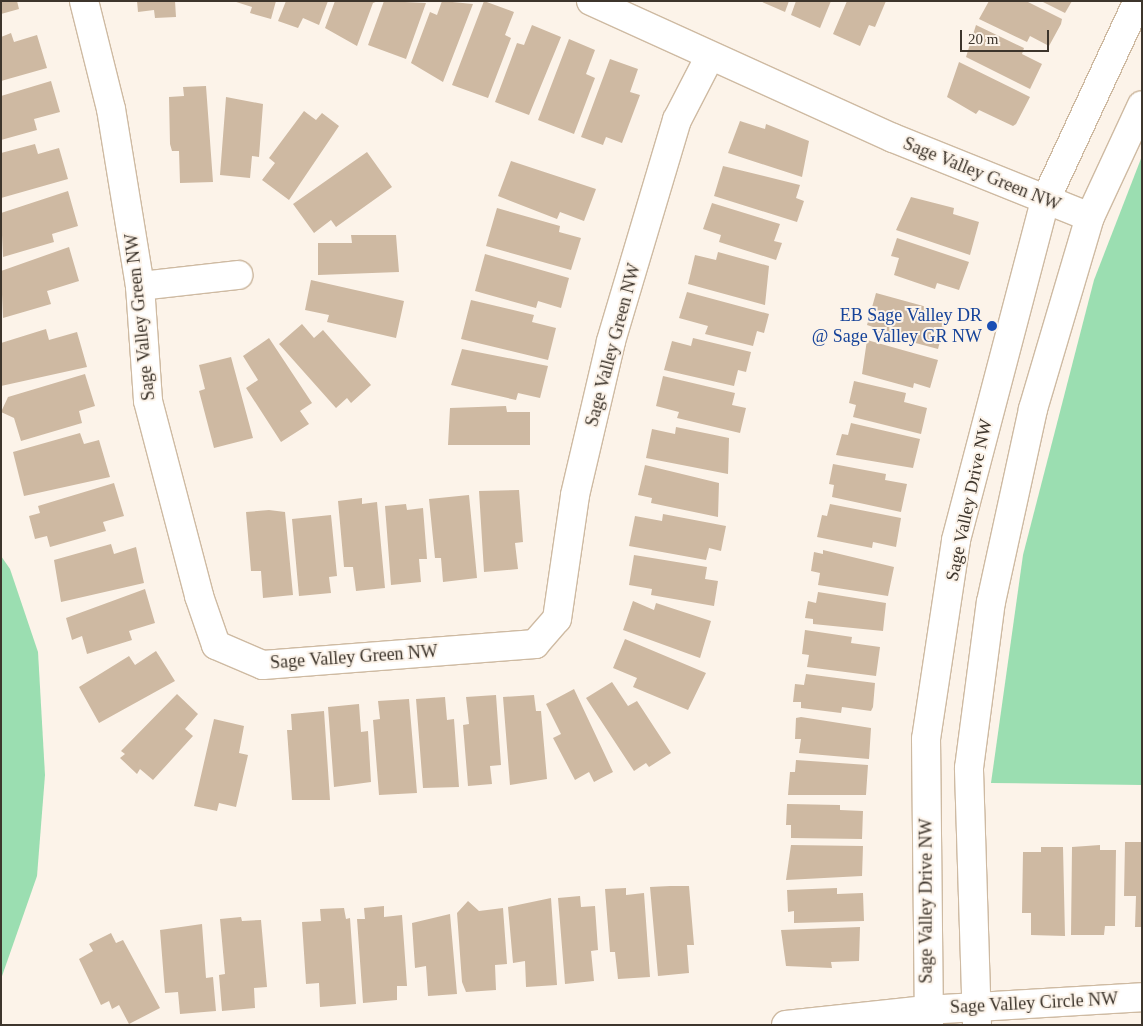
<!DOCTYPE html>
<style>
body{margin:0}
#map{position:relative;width:1143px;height:1026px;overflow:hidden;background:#fcf3e9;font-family:Georgia,serif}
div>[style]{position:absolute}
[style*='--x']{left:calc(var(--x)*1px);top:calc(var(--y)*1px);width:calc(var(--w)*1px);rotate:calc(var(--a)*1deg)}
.green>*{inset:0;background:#9bdeb1}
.building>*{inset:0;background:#ceb9a2}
.roads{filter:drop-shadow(1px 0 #cebaa2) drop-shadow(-1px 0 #cebaa2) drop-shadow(0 1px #cebaa2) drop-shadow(0 -1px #cebaa2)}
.street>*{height:28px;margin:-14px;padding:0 14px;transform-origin:14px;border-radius:14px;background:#fff}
.dots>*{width:14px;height:14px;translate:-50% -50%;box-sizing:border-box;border:2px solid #fcf3e9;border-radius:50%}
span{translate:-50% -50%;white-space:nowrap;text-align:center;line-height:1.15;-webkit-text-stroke:4px #fcf3e9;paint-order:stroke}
.street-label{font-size:18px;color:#3d352c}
.transit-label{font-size:18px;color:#164399}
.right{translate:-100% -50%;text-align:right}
.frame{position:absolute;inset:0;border:2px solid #3d352c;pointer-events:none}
.scale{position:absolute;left:960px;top:30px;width:89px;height:22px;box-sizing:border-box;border:2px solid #3d352c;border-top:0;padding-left:6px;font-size:15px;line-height:18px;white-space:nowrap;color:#3d352c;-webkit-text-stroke:4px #fcf3e9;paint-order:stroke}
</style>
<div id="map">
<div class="green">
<div style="clip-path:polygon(1142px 156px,1142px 785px,991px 783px,1023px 555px,1094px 280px)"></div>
<div style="clip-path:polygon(1px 556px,10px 569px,38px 652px,45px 775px,37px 876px,1px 979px)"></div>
</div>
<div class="building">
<div style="clip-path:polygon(1px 1px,17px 1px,19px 9px,1px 14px)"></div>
<div style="clip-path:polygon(137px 1px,175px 1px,176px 17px,155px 18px,154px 10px,138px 12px)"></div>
<div style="clip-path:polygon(233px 1px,276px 1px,271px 19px,250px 13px,252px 7px)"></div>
<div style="clip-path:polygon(286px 1px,328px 1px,319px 25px,303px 18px,298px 28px,278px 21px)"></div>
<div style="clip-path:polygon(335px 1px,378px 1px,373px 3px,357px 46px,325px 28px)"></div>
<div style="clip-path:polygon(384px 1px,426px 3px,406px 59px,368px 45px)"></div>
<div style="clip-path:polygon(442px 1px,473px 4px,443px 82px,411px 63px,430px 12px,437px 15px)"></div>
<div style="clip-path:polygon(484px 1px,514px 12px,505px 35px,511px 38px,488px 98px,452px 85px)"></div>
<div style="clip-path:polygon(760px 1px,789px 1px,785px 12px)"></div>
<div style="clip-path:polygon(796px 1px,831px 1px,820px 28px,791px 15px)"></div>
<div style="clip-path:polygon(847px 1px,886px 1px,875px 27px,869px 25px,860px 46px,833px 34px)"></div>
<div style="clip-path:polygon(989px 1px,1026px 1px,1062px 19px,1061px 24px,1049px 46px,1030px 36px,1027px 42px,979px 19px)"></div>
<div style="clip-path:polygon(1041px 1px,1072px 1px,1065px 13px)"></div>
<div style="clip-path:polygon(532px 25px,561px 37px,529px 115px,495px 102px,517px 43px,524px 45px)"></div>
<div style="clip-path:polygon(976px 25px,1024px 48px,1022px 54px,1042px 64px,1030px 89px,966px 57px)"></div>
<div style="clip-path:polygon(11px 33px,14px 42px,37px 35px,47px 68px,1px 81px,1px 37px)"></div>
<div style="clip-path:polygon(569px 39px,595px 50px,586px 74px,595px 78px,574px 134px,538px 120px)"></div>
<div style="clip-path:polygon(610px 59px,638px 69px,630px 92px,640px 95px,622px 143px,606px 137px,603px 145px,581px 137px)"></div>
<div style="clip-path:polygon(959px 62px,1030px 97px,1016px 124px,1013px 126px,979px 110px,976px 114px,947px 97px)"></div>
<div style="clip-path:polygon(51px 81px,60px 112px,34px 119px,37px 130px,1px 140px,1px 96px)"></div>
<div style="clip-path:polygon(206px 86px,213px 182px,180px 183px,179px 151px,172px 151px,170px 144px,169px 97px,184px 96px,183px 87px)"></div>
<div style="clip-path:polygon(226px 97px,263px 104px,259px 157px,252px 156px,250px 178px,220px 175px)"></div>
<div style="clip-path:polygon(304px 111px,316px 120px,322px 113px,339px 126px,289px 200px,262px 180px,275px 163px,269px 158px)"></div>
<div style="clip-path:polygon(740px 121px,765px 129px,766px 124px,809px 141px,802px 177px,728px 153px)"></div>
<div style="clip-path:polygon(35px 144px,38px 154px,59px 148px,68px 179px,1px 198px,1px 153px)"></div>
<div style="clip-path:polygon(367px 152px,392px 187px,336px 227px,331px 220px,314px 233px,293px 204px)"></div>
<div style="clip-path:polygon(511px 161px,596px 189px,584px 221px,560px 212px,557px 219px,498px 196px)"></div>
<div style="clip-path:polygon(723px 166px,800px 185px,796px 198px,804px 201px,797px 222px,714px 196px)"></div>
<div style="clip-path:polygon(68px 191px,78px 226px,52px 234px,54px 242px,3px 257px,1px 213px)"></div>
<div style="clip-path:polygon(911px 197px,954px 208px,953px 214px,979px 222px,970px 255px,896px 230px)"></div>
<div style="clip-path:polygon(712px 203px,780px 224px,774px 241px,782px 243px,776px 260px,719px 242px,721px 235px,703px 229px)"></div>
<div style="clip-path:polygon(497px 208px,560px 226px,559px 232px,581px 238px,571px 270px,486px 246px)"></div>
<div style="clip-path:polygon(351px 235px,396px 235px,399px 272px,318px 275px,318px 243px,352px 243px)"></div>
<div style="clip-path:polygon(897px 238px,969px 262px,959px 290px,937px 283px,935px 289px,894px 275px,899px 258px,891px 256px)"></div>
<div style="clip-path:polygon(69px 247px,79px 281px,47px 291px,51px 304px,3px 318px,1px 271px)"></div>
<div style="clip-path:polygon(718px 252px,769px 266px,765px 305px,688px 284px,695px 255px,716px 260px)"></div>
<div style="clip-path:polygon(485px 254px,569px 278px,561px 308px,538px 301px,536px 308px,475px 291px)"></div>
<div style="clip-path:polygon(311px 280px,404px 301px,396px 338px,327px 322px,329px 315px,305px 310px)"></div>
<div style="clip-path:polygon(687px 292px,769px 314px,764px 333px,757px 331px,753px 346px,705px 334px,708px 326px,679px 318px)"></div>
<div style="clip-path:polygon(876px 293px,927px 307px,925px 313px,946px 318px,938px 349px,878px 333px,879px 329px,867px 325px)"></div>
<div style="clip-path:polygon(471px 300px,534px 315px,532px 322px,556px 328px,548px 360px,461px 339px)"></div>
<div style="clip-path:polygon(302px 324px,314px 338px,323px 330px,371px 385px,351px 403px,347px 398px,336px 408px,279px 344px)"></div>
<div style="clip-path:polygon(46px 329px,49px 340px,77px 332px,87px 367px,1px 386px,1px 343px)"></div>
<div style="clip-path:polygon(269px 338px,312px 403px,300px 411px,309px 424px,281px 442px,246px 388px,258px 380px,243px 356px)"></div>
<div style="clip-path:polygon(693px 338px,751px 352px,746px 372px,738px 370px,734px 386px,664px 370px,672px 341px,691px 346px)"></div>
<div style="clip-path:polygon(867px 340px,938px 360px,930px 388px,914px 383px,913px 388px,862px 374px)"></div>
<div style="clip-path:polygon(462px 349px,548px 366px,540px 398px,518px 393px,516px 400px,451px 385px)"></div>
<div style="clip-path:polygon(231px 357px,253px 438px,214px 448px,199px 391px,205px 389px,199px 365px)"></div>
<div style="clip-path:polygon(85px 374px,95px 406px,79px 411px,82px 423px,21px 441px,14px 418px,1px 412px,8px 397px)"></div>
<div style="clip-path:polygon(663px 376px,735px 393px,732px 405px,746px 408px,740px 433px,677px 418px,679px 412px,656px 406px)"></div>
<div style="clip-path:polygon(854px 381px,906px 393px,904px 402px,927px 408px,921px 434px,853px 417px,856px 405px,849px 403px)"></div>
<div style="clip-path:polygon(506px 406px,507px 412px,530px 412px,530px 445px,448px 445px,450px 408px)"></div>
<div style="clip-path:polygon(851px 423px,920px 439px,913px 468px,836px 455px,842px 434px,848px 435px)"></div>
<div style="clip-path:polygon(676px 427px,729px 438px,728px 474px,646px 458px,652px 429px,675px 434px)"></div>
<div style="clip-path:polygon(80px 433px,84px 444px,99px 440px,110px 477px,24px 496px,13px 452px)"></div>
<div style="clip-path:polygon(833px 464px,886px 474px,885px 480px,907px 484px,901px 512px,832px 497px,834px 485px,829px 484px)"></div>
<div style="clip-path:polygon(645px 465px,719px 483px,718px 517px,651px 503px,652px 498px,638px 495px)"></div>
<div style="clip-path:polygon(114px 483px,124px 516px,103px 522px,106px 531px,50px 547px,47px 536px,35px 539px,29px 516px,40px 513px,38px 506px)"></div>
<div style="clip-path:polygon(519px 490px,523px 542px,515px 543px,518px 569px,484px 572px,479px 491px)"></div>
<div style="clip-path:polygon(469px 495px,477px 578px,443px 582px,441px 558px,435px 558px,429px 499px)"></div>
<div style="clip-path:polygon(362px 498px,362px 504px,377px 502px,385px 588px,356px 591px,353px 567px,344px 567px,338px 501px)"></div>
<div style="clip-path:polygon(406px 504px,407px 510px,423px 508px,427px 559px,419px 559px,421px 582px,391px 585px,385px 506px)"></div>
<div style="clip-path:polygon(830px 504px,901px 518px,896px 547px,873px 542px,872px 548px,817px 537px,822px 515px,827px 516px)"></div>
<div style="clip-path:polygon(269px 510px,285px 512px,293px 595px,263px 598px,261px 571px,251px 571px,246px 512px)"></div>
<div style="clip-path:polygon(663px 514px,726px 526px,721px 551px,709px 548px,706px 560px,629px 546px,635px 516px,662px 521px)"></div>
<div style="clip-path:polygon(331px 515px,337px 576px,329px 577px,331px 593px,299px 596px,292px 519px)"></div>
<div style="clip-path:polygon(111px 544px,114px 554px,136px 547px,144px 583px,61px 602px,54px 560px)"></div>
<div style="clip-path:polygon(823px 550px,894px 567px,888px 596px,818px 585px,820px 573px,811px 571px,814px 552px,823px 554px)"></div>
<div style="clip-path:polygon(634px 555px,707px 567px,705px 579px,718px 581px,714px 606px,651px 595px,652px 589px,629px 585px)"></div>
<div style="clip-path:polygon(145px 589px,155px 623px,129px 631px,132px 640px,87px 654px,82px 636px,72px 640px,66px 618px)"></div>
<div style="clip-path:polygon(818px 592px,886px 603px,883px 631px,813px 624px,813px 619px,805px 618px,808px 601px,816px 603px)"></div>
<div style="clip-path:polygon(633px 601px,654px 610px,656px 603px,711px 621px,700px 658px,623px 630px)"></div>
<div style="clip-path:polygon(805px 630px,852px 637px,851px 643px,880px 647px,876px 676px,807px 667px,809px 655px,802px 654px)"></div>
<div style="clip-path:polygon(625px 639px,706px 673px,688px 710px,633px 687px,637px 678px,613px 668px)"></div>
<div style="clip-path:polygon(156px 651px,175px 681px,99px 723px,79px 687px,129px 656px,135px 665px)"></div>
<div style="clip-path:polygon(806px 674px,875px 683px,873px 707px,871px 711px,842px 707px,841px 713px,801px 708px,801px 702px,793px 702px,795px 684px,804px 685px)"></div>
<div style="clip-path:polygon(612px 682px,628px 706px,637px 701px,671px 753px,649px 767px,646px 763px,634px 771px,586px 698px)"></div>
<div style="clip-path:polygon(574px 689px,613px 772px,594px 782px,589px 772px,575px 780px,553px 738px,561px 734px,546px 704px)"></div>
<div style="clip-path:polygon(177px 694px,198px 714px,185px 729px,193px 736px,153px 780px,140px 769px,137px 774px,120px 758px,125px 754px,121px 751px)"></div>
<div style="clip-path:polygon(496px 695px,501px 765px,490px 766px,492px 784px,468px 786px,463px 725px,469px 724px,466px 697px)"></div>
<div style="clip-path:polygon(534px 695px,536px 711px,541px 711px,547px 779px,510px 785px,503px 697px)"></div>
<div style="clip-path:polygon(445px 697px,447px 720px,454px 719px,459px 787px,423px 788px,416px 699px)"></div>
<div style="clip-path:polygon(409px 699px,417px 793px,379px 795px,373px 720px,380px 719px,378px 701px)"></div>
<div style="clip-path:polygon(359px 704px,361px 732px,368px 731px,371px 782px,334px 787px,328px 707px)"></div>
<div style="clip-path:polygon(324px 711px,330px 800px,292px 800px,287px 730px,292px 730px,291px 714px)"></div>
<div style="clip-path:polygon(801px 717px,871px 728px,869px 759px,799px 753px,801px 739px,795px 739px,796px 718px)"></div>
<div style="clip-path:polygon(214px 719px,244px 726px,239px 753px,248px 755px,236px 807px,219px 803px,217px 811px,194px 806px)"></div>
<div style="clip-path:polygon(796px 760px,868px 765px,866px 795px,788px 795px,790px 772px,795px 772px)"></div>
<div style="clip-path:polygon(787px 804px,840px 805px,840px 810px,863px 811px,862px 839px,791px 838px,791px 825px,786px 825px)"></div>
<div style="clip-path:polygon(1125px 842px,1142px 842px,1142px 927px,1135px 927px,1136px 896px,1124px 896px)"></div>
<div style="clip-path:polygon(791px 845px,863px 846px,862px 876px,786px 880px)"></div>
<div style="clip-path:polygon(1100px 845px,1100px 850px,1116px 850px,1115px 926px,1105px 926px,1104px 935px,1071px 935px,1072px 847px)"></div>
<div style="clip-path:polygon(1041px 847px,1063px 847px,1065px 936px,1031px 935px,1031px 913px,1022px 913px,1023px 852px,1041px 852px)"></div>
<div style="clip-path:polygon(670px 886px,689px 886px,694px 945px,687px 945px,689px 973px,658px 976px,650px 887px)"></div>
<div style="clip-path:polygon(626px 888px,626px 895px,644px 893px,650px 977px,618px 979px,615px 952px,610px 952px,605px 889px)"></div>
<div style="clip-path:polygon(837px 888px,837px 894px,863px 893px,864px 921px,794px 923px,794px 911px,788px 912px,787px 890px)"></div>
<div style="clip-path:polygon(580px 896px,581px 907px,595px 906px,598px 950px,591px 951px,594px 981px,565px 984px,558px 898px)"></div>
<div style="clip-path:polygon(551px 898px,557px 985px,526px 987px,525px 961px,513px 963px,508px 907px)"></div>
<div style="clip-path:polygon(468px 901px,479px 911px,503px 908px,507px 964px,495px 965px,496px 990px,466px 992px,462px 982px,457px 913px)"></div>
<div style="clip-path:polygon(384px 906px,384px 917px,402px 915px,407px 986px,397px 986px,397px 1000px,363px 1003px,357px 919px,365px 919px,364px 908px)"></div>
<div style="clip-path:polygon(344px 908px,346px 919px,350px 918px,356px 1004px,320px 1007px,319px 983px,306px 984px,302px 922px,321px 921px,320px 909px)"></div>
<div style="clip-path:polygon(450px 914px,457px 994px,428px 996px,426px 966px,415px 968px,412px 923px)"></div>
<div style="clip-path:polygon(241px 917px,242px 921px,261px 920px,267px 987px,254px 988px,255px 1008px,222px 1011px,219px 975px,225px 974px,220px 919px)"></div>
<div style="clip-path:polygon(202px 924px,206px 978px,213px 977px,216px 1011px,180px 1014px,178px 992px,165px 993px,160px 930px)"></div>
<div style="clip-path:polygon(860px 927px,859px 961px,831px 962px,832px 968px,786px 966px,781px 930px)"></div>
<div style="clip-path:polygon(111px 933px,116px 943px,123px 940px,160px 1008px,129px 1024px,119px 1005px,112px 1009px,109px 1001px,101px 1005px,79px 959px,93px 951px,89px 944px)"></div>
</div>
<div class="roads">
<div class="street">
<div style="--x:84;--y:1;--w:111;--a:76"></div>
<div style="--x:111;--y:109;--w:179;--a:80.7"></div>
<div style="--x:140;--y:286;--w:115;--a:86"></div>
<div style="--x:148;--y:401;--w:202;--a:75.3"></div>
<div style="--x:199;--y:596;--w:52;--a:70.9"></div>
<div style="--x:216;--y:645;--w:51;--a:23.1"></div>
<div style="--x:263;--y:665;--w:273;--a:-4.4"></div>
<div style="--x:535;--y:644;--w:33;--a:-49"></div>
<div style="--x:557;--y:619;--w:125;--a:-81.7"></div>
<div style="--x:575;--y:495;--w:158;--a:-76.8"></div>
<div style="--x:611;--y:341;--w:231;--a:-73.4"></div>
<div style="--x:677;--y:120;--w:72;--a:-62.7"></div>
<div style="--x:591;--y:1;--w:332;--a:24.4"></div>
<div style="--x:893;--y:138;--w:212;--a:21.9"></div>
<div style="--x:140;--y:286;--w:99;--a:-6.4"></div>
<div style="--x:786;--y:1025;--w:141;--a:-6.1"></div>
<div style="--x:926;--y:1010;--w:216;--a:-3.4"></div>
<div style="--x:929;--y:1025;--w:286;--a:-90.6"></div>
<div style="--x:926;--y:739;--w:201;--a:-81.4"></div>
<div style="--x:956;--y:540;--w:350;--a:-75.3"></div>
<div style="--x:1045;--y:201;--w:221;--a:-65.1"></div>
<div style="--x:977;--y:1025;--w:257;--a:-91.8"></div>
<div style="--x:969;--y:768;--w:167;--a:-82.5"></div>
<div style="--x:991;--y:602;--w:198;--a:-77.7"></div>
<div style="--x:1033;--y:409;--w:200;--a:-73.5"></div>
<div style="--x:1090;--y:217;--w:123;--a:-65.1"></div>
</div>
</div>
<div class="dots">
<div style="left:992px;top:326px;background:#1a4fb4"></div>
</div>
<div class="street-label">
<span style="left:982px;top:174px;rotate:22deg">Sage Valley Green NW</span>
<span style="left:140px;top:317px;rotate:-96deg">Sage Valley Green NW</span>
<span style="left:613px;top:345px;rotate:-75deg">Sage Valley Green NW</span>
<span style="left:969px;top:500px;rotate:-78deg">Sage Valley Drive NW</span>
<span style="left:354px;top:657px;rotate:-4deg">Sage Valley Green NW</span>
<span style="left:926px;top:901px;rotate:-90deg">Sage Valley Drive NW</span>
<span style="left:1034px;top:1003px;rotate:-3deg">Sage Valley Circle NW</span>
</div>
<div class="transit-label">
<span class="right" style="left:982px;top:326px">EB Sage Valley DR<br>@ Sage Valley GR NW</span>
</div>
<div class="frame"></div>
<div class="scale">20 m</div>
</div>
